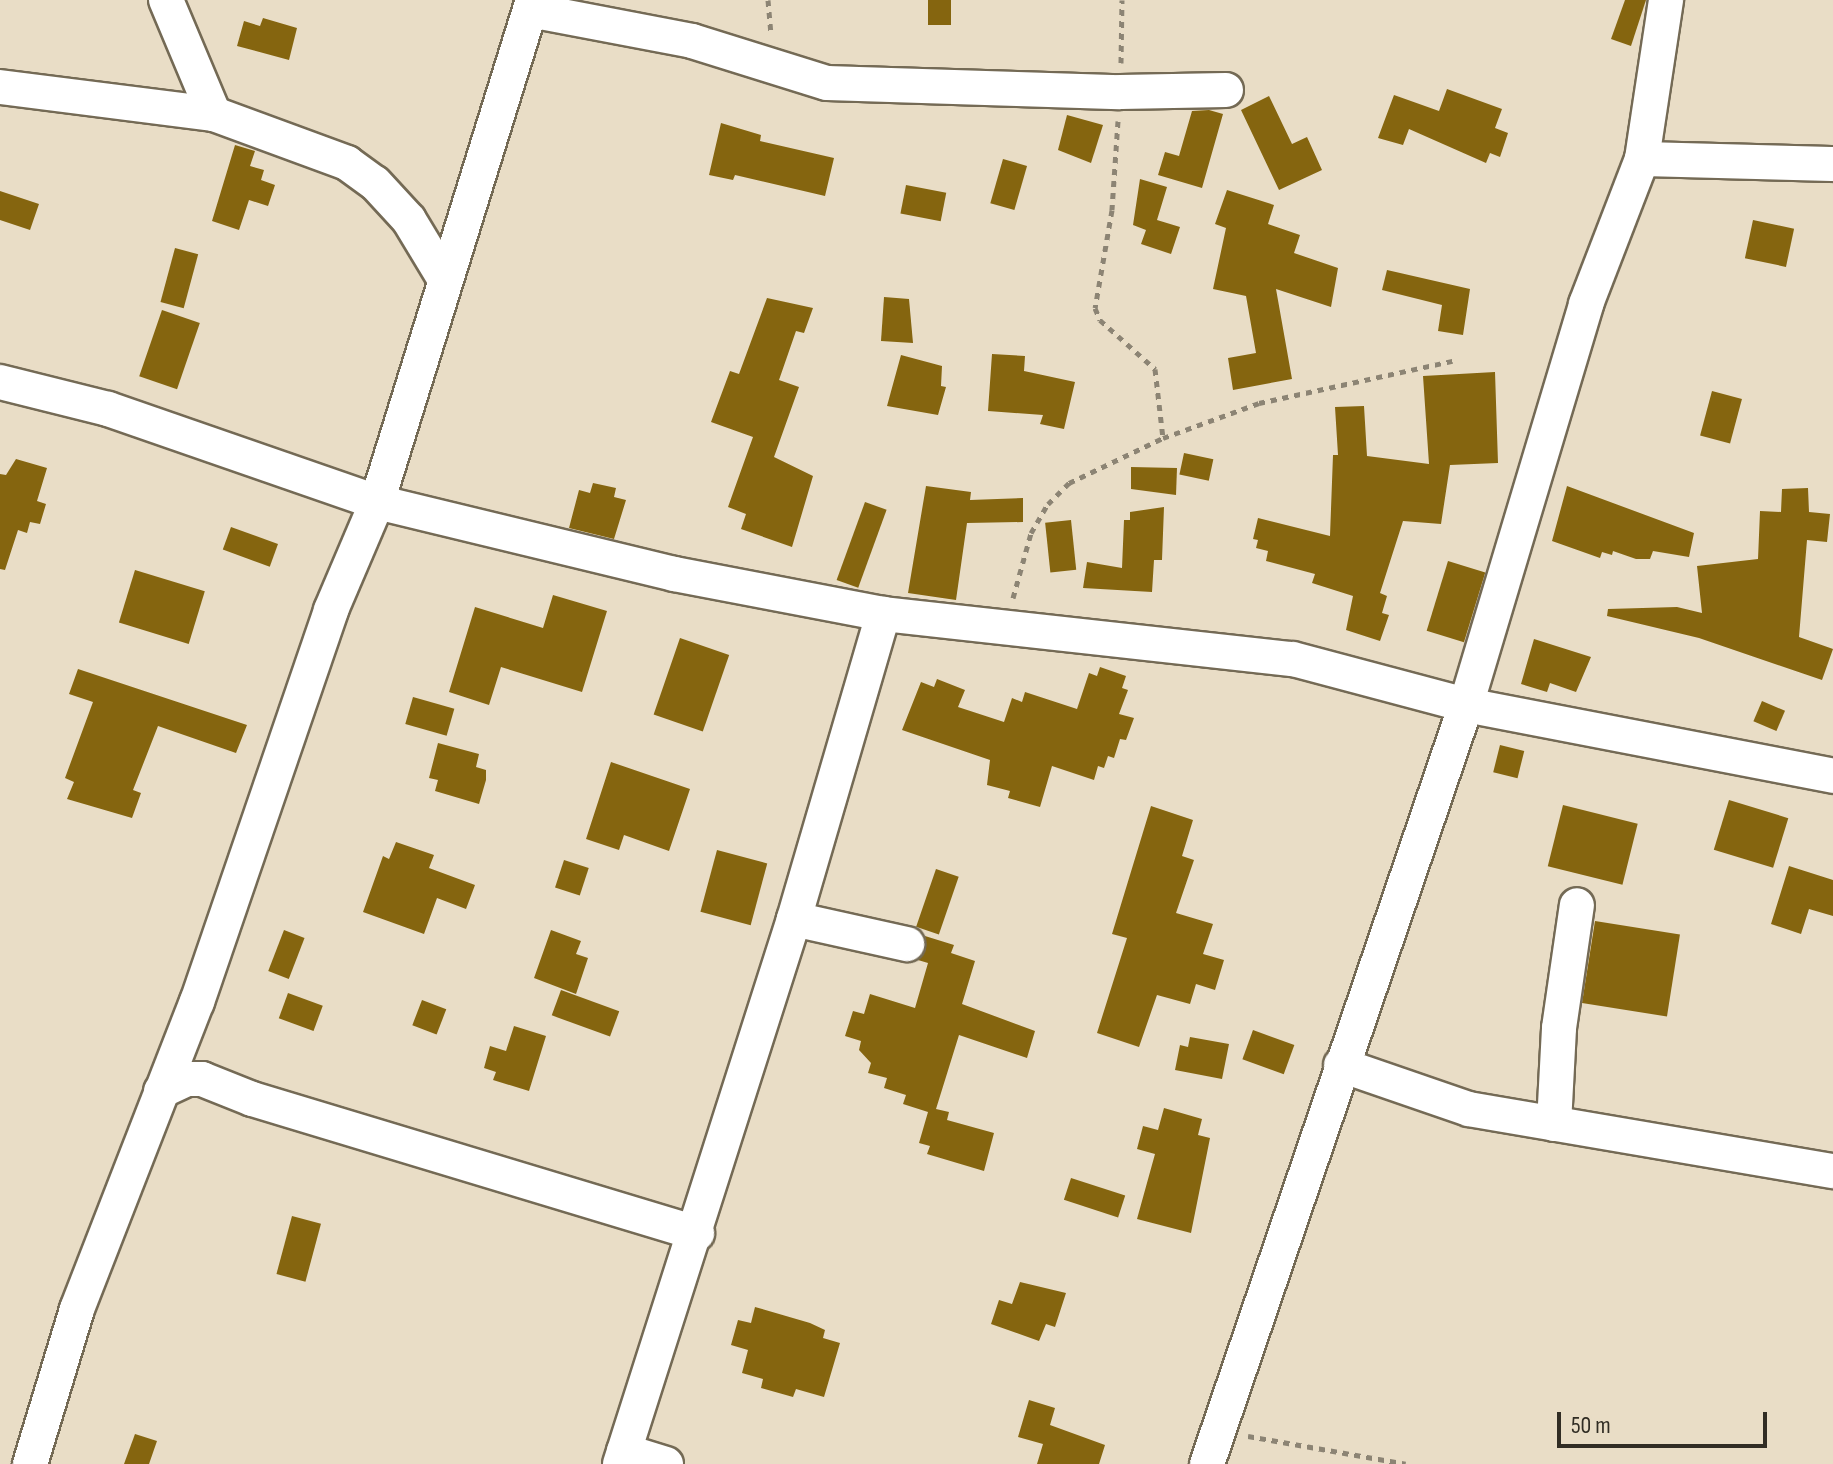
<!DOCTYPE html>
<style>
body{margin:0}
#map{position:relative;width:1833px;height:1464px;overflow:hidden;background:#e9ddc6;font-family:"Sofia Sans Condensed",sans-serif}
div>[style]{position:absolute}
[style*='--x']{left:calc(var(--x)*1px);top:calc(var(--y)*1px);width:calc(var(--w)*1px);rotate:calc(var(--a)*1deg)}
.building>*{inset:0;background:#85650f;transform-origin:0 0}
.path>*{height:5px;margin-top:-2.5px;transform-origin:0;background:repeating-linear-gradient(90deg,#8c8474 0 6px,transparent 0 12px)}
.roads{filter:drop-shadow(2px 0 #746a55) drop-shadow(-2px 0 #746a55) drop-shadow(0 2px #746a55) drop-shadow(0 -2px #746a55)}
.street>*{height:34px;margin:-17px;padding:0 17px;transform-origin:17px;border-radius:17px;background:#fff}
span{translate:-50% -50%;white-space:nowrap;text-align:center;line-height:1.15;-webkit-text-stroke:8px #e9ddc6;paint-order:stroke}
.scale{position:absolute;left:1557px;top:1412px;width:210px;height:36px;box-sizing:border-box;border:4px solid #312d24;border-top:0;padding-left:10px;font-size:24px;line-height:28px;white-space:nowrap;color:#312d24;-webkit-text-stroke:6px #e9ddc6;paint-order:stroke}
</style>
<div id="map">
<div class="building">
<div style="left:928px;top:0;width:23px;height:25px"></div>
<div style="clip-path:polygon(1625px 0,1646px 0,1631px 46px,1611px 39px)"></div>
<div style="clip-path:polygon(263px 18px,297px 28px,289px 60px,237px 46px,244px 21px,260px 26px)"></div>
<div style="clip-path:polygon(1447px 89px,1502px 109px,1495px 128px,1508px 133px,1500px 157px,1490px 153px,1486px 163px,1409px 129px,1403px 145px,1378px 138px,1394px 95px,1439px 111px)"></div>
<div style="clip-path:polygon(1269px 96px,1292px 144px,1307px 137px,1322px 170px,1279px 190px,1241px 110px)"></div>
<div style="clip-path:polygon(1209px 110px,1223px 114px,1202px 188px,1158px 175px,1165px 152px,1179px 156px,1192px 111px)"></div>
<div style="clip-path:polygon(1067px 115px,1103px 125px,1091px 163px,1058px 150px)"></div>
<div style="clip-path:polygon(721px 123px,761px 135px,760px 141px,834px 158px,825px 196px,735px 175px,733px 180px,709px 175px)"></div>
<div style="clip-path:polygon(235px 145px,255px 151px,250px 166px,264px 170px,261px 180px,275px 185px,268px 206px,249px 200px,239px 230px,212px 221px)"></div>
<div style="left:1003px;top:159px;width:25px;height:46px;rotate:16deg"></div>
<div style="clip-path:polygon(1140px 179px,1167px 187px,1157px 220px,1180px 227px,1171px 254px,1141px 244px,1146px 230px,1133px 225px)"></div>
<div style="left:906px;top:185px;width:41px;height:29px;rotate:11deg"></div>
<div style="clip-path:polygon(1227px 190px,1274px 205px,1268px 224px,1300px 235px,1294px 253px,1338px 268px,1331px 307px,1276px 289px,1292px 379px,1233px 390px,1228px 358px,1256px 353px,1246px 296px,1213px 289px,1226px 228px,1215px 224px)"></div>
<div style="clip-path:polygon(0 191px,39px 204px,30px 230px,0 220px)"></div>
<div style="left:1753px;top:220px;width:42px;height:39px;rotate:12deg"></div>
<div style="left:175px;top:248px;width:24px;height:56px;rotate:15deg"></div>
<div style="clip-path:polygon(1387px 270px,1470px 289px,1463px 335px,1438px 331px,1442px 305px,1382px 290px)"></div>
<div style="clip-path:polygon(884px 297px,909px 299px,913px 343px,881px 341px)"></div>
<div style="clip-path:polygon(767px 298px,813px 308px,804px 333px,796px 331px,779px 380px,799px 387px,774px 457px,813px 476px,792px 547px,741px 529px,746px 514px,728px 507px,753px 437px,711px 422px,730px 371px,739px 374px)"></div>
<div style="left:162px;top:310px;width:40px;height:70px;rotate:19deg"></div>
<div style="clip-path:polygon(992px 354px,1025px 356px,1024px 371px,1075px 382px,1064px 429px,1040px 424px,1043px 415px,988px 411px)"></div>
<div style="clip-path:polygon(901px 355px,942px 366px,941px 386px,946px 387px,938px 415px,887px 406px)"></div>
<div style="clip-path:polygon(1495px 372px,1498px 463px,1450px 465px,1441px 524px,1403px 521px,1380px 593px,1387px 596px,1382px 613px,1389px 615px,1380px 641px,1346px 630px,1353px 596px,1312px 583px,1315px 574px,1266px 561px,1268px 551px,1256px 548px,1258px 540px,1253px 539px,1258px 518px,1330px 536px,1333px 455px,1338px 455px,1335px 407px,1364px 406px,1367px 456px,1429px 464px,1423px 376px)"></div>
<div style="left:1712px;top:391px;width:31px;height:46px;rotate:15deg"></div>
<div style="left:1184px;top:453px;width:30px;height:22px;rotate:12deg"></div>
<div style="clip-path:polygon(16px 459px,47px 468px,37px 501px,46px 504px,40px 524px,30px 522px,27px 533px,18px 530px,5px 570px,0 569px,0 474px,6px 475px)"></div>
<div style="clip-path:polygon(1131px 467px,1177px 468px,1176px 495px,1131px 489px)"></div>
<div style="clip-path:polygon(593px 483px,616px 488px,614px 497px,626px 500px,614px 539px,569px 528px,579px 490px,590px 493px)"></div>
<div style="clip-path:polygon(926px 486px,971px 492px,970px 500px,1023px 498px,1023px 522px,967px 523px,956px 600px,908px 593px)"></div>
<div style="clip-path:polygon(1567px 486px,1694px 533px,1689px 557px,1653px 551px,1650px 559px,1636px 559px,1613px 551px,1612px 555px,1602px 552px,1600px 558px,1552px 541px)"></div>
<div style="clip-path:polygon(1808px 488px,1809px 512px,1830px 514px,1827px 542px,1807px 540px,1799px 637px,1833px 649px,1822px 680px,1699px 638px,1607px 616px,1608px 609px,1677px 607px,1702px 613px,1697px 566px,1758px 559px,1760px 511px,1781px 512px,1782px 489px)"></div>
<div style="left:865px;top:502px;width:23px;height:83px;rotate:20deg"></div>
<div style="clip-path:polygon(1164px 507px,1162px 560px,1154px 560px,1152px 592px,1083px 588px,1087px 562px,1122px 568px,1124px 520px,1130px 520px,1130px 512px)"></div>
<div style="left:1071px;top:520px;width:50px;height:26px;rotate:84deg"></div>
<div style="left:231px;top:527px;width:50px;height:24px;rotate:20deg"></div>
<div style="left:1448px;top:561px;width:39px;height:73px;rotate:17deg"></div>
<div style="left:135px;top:570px;width:73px;height:55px;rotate:17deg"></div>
<div style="clip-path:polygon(553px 595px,607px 611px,582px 692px,501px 667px,489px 705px,449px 692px,475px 607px,543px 628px)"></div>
<div style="left:680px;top:638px;width:52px;height:81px;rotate:19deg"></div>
<div style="clip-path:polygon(1534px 639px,1591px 657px,1576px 692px,1550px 683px,1547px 692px,1521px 684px)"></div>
<div style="clip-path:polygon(1100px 667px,1126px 676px,1122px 688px,1128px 690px,1119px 714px,1134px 718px,1126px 740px,1120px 739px,1114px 758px,1108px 756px,1104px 768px,1098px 766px,1094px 780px,1052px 766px,1040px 807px,1008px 798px,1010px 791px,987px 785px,990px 760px,902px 730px,921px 682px,934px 687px,937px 679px,965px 690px,958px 707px,1004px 722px,1012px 698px,1022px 702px,1025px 692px,1077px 709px,1089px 673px,1097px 676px)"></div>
<div style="clip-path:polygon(78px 669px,247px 725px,236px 753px,158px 726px,133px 790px,141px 793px,132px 818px,67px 799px,74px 782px,65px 778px,93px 702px,69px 694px)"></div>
<div style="left:413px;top:697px;width:43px;height:28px;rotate:16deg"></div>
<div style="left:1762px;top:701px;width:25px;height:22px;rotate:23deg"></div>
<div style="clip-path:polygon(438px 743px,479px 754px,476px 767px,486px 770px,486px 780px,479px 804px,435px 791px,438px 780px,429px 778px)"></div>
<div style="left:1500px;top:745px;width:25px;height:28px;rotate:14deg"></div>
<div style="clip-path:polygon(611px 762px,690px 789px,669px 851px,624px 835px,619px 850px,586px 839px)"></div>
<div style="left:1729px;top:800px;width:62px;height:52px;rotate:17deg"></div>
<div style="left:1563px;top:805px;width:77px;height:63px;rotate:14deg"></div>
<div style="clip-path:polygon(1151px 806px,1193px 820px,1182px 856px,1194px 860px,1176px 913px,1213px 924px,1203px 954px,1224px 960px,1215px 990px,1196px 984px,1190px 1004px,1157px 995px,1139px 1047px,1097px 1033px,1127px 938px,1112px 934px)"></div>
<div style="clip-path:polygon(396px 842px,434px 855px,429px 868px,475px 885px,466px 909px,437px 898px,424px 934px,363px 912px,383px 856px,389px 859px)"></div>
<div style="left:717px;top:850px;width:52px;height:64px;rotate:15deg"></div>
<div style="left:564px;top:860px;width:26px;height:29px;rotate:18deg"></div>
<div style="clip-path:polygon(1789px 866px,1833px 880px,1833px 916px,1809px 909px,1801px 934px,1771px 924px)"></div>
<div style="left:936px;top:869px;width:24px;height:61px;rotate:19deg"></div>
<div style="left:1595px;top:921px;width:86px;height:83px;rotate:9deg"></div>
<div style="left:284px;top:930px;width:22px;height:44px;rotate:21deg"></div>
<div style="clip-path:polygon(551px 930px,581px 941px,576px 954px,588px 958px,576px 994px,534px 978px)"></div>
<div style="clip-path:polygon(925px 936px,954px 945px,951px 953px,975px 961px,962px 1004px,1035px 1031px,1027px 1058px,959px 1035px,936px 1109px,949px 1112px,947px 1120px,994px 1133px,984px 1171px,927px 1154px,930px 1146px,919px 1143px,928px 1112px,903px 1104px,906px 1095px,884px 1088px,887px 1078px,868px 1073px,871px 1063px,859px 1050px,861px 1041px,845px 1036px,853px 1011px,864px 1014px,870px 994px,915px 1008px,928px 963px,918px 960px,926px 949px)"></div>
<div style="left:561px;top:990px;width:62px;height:27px;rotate:20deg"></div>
<div style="left:288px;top:993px;width:37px;height:27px;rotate:20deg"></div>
<div style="left:422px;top:1000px;width:26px;height:27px;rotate:21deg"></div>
<div style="clip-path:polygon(514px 1026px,546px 1036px,529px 1091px,493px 1080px,496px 1072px,484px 1068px,490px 1046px,506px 1051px)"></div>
<div style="left:1253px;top:1030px;width:44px;height:31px;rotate:20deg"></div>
<div style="clip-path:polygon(1190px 1037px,1229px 1044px,1222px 1079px,1175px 1070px,1180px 1045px,1188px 1047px)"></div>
<div style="clip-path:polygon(1164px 1108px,1202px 1119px,1198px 1135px,1210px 1138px,1191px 1233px,1137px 1219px,1155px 1154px,1137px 1149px,1143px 1126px,1158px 1130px)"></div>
<div style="left:1071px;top:1178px;width:57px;height:23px;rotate:18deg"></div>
<div style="left:292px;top:1216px;width:30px;height:60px;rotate:15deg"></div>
<div style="clip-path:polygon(1020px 1282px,1066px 1293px,1055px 1327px,1046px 1324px,1039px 1341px,991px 1324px,999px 1300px,1012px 1304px)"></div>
<div style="clip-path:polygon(755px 1307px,810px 1323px,825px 1330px,823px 1338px,840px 1343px,824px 1397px,796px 1389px,793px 1397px,761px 1388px,763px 1379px,742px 1373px,748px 1350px,731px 1345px,738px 1320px,751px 1323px)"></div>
<div style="clip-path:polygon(1029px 1400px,1055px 1408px,1050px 1425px,1105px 1445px,1099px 1464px,1037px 1464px,1043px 1444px,1018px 1437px)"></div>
<div style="clip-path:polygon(135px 1434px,157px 1441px,149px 1464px,124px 1464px)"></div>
</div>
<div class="path">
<div style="--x:768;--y:0;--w:35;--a:85"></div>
<div style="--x:1121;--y:63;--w:63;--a:-89.1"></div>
<div style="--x:1118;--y:121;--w:89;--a:93.9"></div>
<div style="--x:1112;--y:210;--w:99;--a:99.8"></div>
<div style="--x:1095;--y:308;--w:13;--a:67"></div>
<div style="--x:1100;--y:320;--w:74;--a:41.7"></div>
<div style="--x:1155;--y:369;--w:69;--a:83.4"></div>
<div style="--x:1013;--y:598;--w:67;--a:-74.5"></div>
<div style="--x:1031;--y:533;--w:34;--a:-60"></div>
<div style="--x:1048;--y:504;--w:30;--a:-45"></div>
<div style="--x:1069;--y:483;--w:104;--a:-25.6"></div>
<div style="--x:1163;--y:438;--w:102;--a:-20"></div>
<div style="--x:1259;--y:403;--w:198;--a:-12.3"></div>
<div style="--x:1248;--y:1436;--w:160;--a:10"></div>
</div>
<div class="roads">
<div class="street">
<div style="--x:166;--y:0;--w:124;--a:67.2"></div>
<div style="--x:530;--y:10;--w:165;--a:10.8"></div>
<div style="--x:692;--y:41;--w:141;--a:17.3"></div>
<div style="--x:827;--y:83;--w:293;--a:1.8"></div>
<div style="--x:1120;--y:92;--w:106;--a:-1.1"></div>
<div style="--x:0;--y:87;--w:216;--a:7.2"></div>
<div style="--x:214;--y:114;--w:142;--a:20.2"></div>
<div style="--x:347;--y:163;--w:34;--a:36"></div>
<div style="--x:375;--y:183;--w:50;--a:47.4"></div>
<div style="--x:409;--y:220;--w:68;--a:58.9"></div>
<div style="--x:1642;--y:159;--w:191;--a:1.5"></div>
<div style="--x:0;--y:382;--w:111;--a:14"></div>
<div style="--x:108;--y:409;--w:285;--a:19.1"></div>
<div style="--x:377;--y:502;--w:306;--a:13.6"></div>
<div style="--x:674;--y:574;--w:213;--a:10.8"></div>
<div style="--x:883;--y:614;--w:412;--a:6.3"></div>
<div style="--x:1293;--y:659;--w:179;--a:14.9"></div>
<div style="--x:1466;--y:705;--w:374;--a:10.9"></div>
<div style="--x:794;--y:919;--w:116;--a:12.5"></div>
<div style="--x:1341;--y:1065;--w:135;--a:19"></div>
<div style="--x:1469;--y:1109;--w:369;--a:9.7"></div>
<div style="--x:161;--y:1091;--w:29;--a:-25"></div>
<div style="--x:187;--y:1079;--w:15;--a:0"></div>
<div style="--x:202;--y:1079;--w:54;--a:21.8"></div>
<div style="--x:252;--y:1099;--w:465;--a:16.8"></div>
<div style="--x:1554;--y:1124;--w:96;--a:-87"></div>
<div style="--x:1559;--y:1028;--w:124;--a:-81.7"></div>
<div style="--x:624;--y:1451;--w:44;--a:17.2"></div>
<div style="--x:30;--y:1464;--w:162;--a:-73.1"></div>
<div style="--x:77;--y:1309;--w:330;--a:-68.7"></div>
<div style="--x:197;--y:1002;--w:414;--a:-71.1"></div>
<div style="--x:331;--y:610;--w:117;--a:-66.9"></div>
<div style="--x:377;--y:502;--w:526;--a:-72.74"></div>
<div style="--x:620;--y:1464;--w:572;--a:-72.29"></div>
<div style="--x:794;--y:919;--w:318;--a:-73.7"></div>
<div style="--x:1207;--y:1464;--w:802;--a:-71.16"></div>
<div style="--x:1466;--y:705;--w:419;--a:-73.3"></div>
<div style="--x:1586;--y:304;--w:155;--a:-68.9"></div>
<div style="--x:1642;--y:159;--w:161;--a:-81.4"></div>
</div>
</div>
<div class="scale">50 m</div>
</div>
